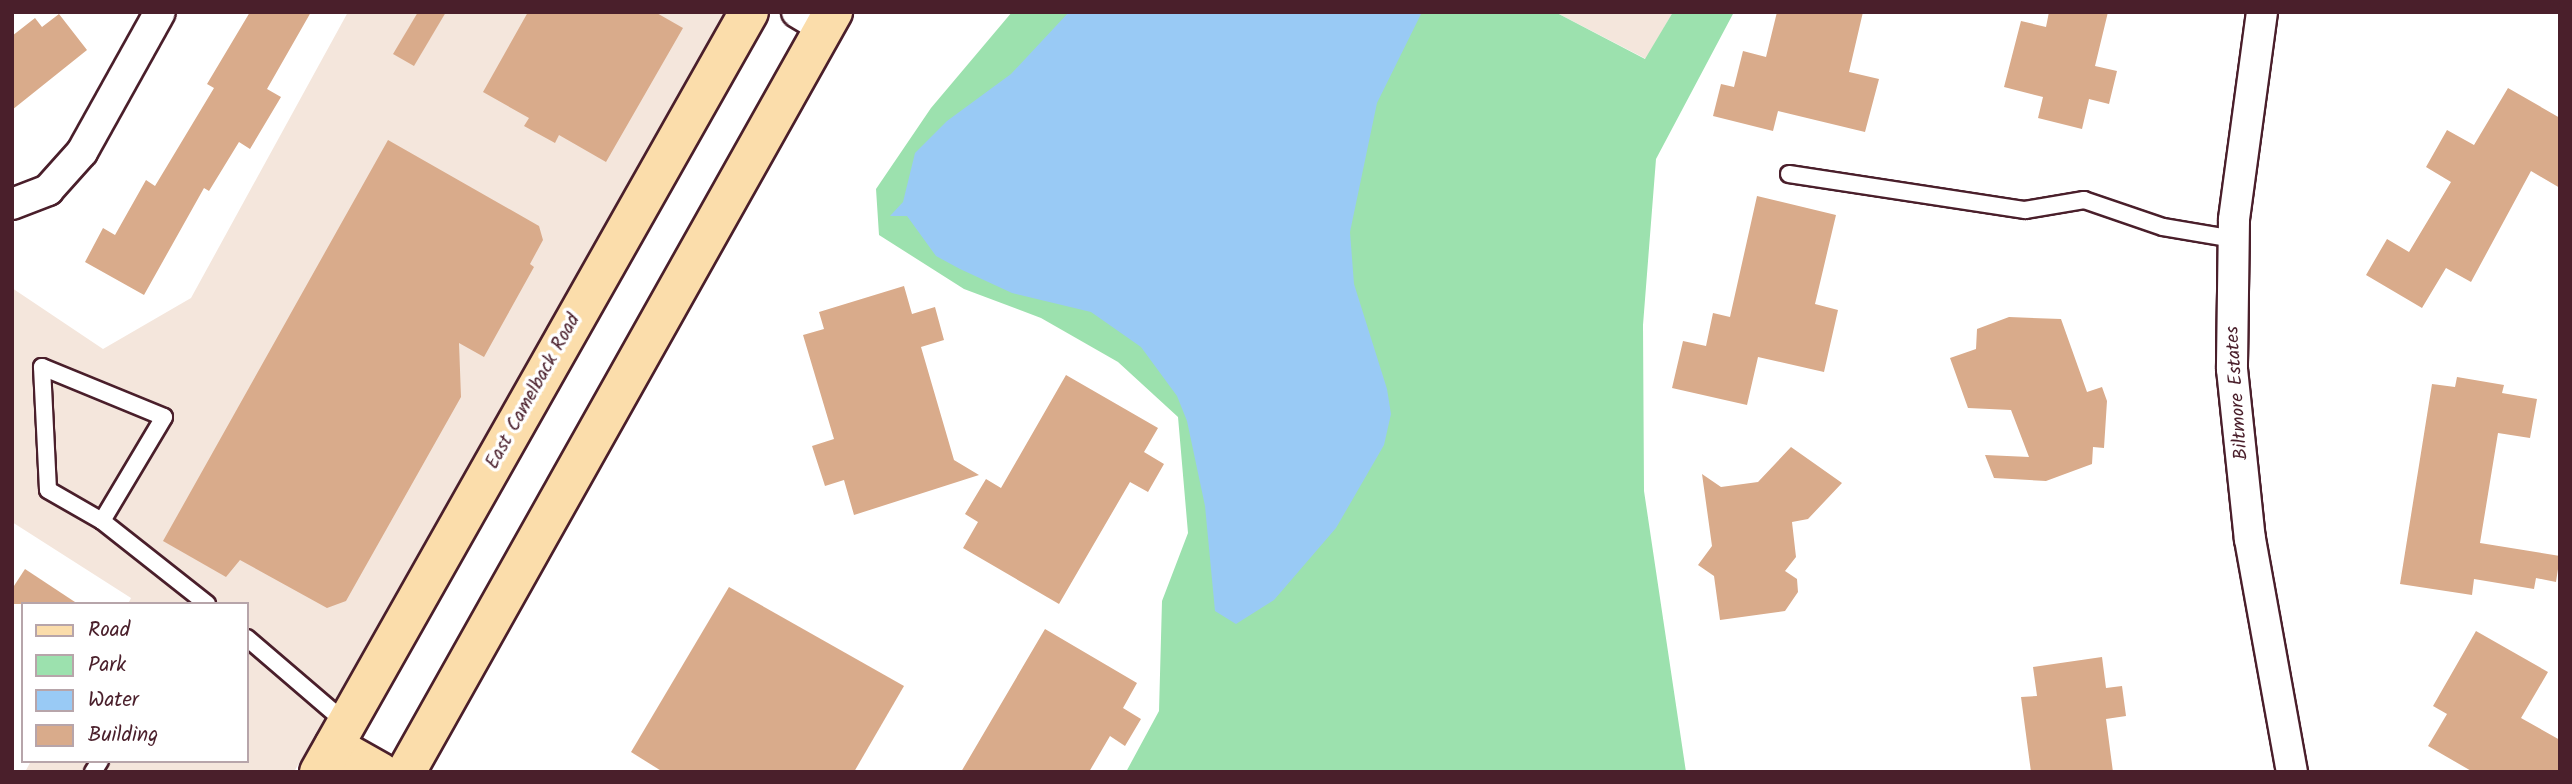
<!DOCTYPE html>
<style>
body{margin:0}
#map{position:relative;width:2572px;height:784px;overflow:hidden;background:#fff;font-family:Kalam,sans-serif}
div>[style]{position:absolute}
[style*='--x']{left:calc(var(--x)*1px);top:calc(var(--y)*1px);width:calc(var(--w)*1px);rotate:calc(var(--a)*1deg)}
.built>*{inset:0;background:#f4e6dc}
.green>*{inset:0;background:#9ce1ae}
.water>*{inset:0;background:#99caf5}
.building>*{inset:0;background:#d9ab8b}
.roads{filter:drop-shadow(2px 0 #4a1f2b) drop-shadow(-2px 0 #4a1f2b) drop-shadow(0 2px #4a1f2b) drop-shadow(0 -2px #4a1f2b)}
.lane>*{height:16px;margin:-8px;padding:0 8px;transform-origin:8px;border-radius:8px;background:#fff}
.street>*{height:30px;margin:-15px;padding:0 15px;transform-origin:15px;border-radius:15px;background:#fff}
.primary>*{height:38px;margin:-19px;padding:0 19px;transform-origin:19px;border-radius:19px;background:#fbddab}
span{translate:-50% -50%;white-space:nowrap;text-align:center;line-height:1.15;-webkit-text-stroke:7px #fff;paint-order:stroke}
.street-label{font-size:19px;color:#4a1f2b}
.frame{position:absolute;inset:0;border:14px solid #4a1f2b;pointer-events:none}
.legend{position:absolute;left:21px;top:602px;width:228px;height:161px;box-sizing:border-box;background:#fff;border:2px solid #b7a5aa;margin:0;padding:9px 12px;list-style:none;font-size:21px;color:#4a1f2b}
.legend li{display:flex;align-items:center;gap:14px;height:35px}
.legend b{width:35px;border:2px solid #b7a5aa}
</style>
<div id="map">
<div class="built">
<div style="clip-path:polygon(348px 12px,725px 12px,294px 772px,25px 772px,31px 761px,247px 761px,247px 604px,128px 604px,131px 598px,12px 522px,12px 288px,103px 349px,191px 298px)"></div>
<div style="clip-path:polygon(1555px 12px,1673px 12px,1646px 59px)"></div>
</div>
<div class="green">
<div style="clip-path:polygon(1012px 12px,1555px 12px,1645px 59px,1673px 12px,1734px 12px,1656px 159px,1643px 325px,1644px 491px,1686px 772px,1126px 772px,1159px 711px,1162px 601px,1188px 533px,1178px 417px,1118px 362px,1041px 318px,964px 289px,879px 235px,876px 189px,931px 108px)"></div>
</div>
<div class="water">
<div style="clip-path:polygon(1069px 12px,1422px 12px,1377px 103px,1350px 232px,1354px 284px,1387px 389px,1391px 414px,1384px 445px,1336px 528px,1274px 600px,1236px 624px,1215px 611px,1205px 506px,1187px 421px,1177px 396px,1141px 347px,1091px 312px,1012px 293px,960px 269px,936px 256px,907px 216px,890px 216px,903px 202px,915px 153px,947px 121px,1011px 74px)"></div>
</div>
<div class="building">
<div style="clip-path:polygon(250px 12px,311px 12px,267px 89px,281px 97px,250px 149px,239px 142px,209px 191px,204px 188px,144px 295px,85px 262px,103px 228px,115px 235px,146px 180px,155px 186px,214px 88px,207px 84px)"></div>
<div style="clip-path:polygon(418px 12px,446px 12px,414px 66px,393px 54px)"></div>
<div style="clip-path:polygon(528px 12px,655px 12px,683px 28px,606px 162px,559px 135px,555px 143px,524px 126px,529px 118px,483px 92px)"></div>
<div style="clip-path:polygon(1777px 12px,1863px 12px,1849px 72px,1879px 79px,1865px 132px,1778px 111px,1773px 131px,1713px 116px,1721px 84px,1734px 87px,1743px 51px,1766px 57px)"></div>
<div style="clip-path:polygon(2049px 12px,2108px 12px,2095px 66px,2117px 71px,2109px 104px,2089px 99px,2082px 129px,2038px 118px,2043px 97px,2004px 87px,2021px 21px,2046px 27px)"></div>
<div style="clip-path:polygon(59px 14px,87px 50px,12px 110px,12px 36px,35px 18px,42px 27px)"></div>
<div style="clip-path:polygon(2508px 88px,2560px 118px,2560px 188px,2531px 171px,2471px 282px,2446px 268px,2422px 308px,2366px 275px,2387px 239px,2409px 252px,2451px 182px,2426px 167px,2447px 130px,2474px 145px)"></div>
<div style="clip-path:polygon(388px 140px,539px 226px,543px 240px,530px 264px,534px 267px,484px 357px,459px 343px,461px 397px,346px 601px,327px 608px,240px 560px,226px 577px,163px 541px)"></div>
<div style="clip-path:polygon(1757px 196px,1836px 215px,1815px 304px,1838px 310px,1824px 372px,1758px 357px,1747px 405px,1672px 388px,1683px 341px,1706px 346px,1713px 313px,1730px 317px)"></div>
<div style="clip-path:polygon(904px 286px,912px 314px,935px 307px,944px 340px,921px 347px,954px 460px,979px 475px,854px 515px,844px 480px,825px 486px,812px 446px,834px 439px,803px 335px,824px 329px,819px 312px)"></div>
<div style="clip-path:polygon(2009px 317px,2061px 319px,2087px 392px,2102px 387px,2107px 401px,2104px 448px,2093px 447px,2092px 464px,2046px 481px,1994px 478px,1985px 455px,2029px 457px,2011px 410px,1968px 408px,1950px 358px,1976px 349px,1977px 329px)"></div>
<div style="clip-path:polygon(1066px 375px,1158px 428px,1144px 452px,1164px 464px,1148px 492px,1130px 482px,1059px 604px,963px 548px,978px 522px,965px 514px,986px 479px,1001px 488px)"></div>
<div style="clip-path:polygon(2457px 377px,2504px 385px,2502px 393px,2537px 399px,2530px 438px,2498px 433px,2480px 543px,2560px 556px,2556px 582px,2536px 578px,2534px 589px,2474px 579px,2472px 595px,2400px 584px,2432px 384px,2455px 387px)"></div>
<div style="clip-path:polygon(1791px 447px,1842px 483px,1808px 519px,1792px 522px,1796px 557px,1785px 571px,1797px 579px,1798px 592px,1785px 611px,1720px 620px,1714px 576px,1698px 565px,1712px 546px,1702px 474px,1721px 487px,1758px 482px)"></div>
<div style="clip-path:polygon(25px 569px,78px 604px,12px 604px,12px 589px)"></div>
<div style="clip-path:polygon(729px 587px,904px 686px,854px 772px,663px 772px,631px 752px)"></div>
<div style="clip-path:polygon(1045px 629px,1137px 683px,1123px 708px,1141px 719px,1125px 746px,1110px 736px,1089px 772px,961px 772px)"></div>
<div style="clip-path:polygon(2476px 631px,2548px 672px,2521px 718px,2560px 740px,2560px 772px,2473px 772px,2428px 746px,2447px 714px,2433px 706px)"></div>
<div style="clip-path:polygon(2102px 657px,2106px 688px,2122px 686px,2126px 716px,2106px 719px,2113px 772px,2031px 772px,2021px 697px,2037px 696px,2033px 667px)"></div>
</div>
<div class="roads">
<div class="lane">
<div style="--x:1789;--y:174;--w:239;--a:8.7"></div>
<div style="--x:2025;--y:210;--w:60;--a:-9.6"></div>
<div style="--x:2084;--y:200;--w:83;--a:18.9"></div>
<div style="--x:2163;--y:227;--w:72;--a:9.6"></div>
<div style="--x:102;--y:521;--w:121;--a:-59.2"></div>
<div style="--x:164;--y:417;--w:132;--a:-157.7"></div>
<div style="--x:42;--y:367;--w:123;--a:87.2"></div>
<div style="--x:48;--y:490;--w:62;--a:29.9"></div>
<div style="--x:102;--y:521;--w:134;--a:38.3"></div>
<div style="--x:247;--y:638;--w:130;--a:40.6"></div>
<div style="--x:93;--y:772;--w:13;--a:-58"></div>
</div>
<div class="street">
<div style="--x:797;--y:12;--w:31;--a:31"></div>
<div style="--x:2262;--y:12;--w:210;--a:97.7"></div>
<div style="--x:2234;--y:220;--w:149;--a:90.8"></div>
<div style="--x:2232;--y:369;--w:171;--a:84"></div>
<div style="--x:2250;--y:539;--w:237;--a:79.8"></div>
<div style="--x:12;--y:204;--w:39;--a:-21"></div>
<div style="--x:48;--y:190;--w:51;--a:-48.2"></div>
<div style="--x:82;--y:152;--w:160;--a:-60.9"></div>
</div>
<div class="primary">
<div style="--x:334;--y:746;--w:53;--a:29.5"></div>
<div style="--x:319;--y:772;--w:873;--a:-60.5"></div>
<div style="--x:406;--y:772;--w:872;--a:-60.67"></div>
</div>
</div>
<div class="street-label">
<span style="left:534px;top:392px;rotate:-61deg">East Camelback Road</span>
<span style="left:2238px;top:393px;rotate:-94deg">Biltmore Estates</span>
</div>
<div class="frame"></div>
<ul class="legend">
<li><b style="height:9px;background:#fbddab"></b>Road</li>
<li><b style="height:19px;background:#9ce1ae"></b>Park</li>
<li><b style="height:19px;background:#99caf5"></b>Water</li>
<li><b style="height:19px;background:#d9ab8b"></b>Building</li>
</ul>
</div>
